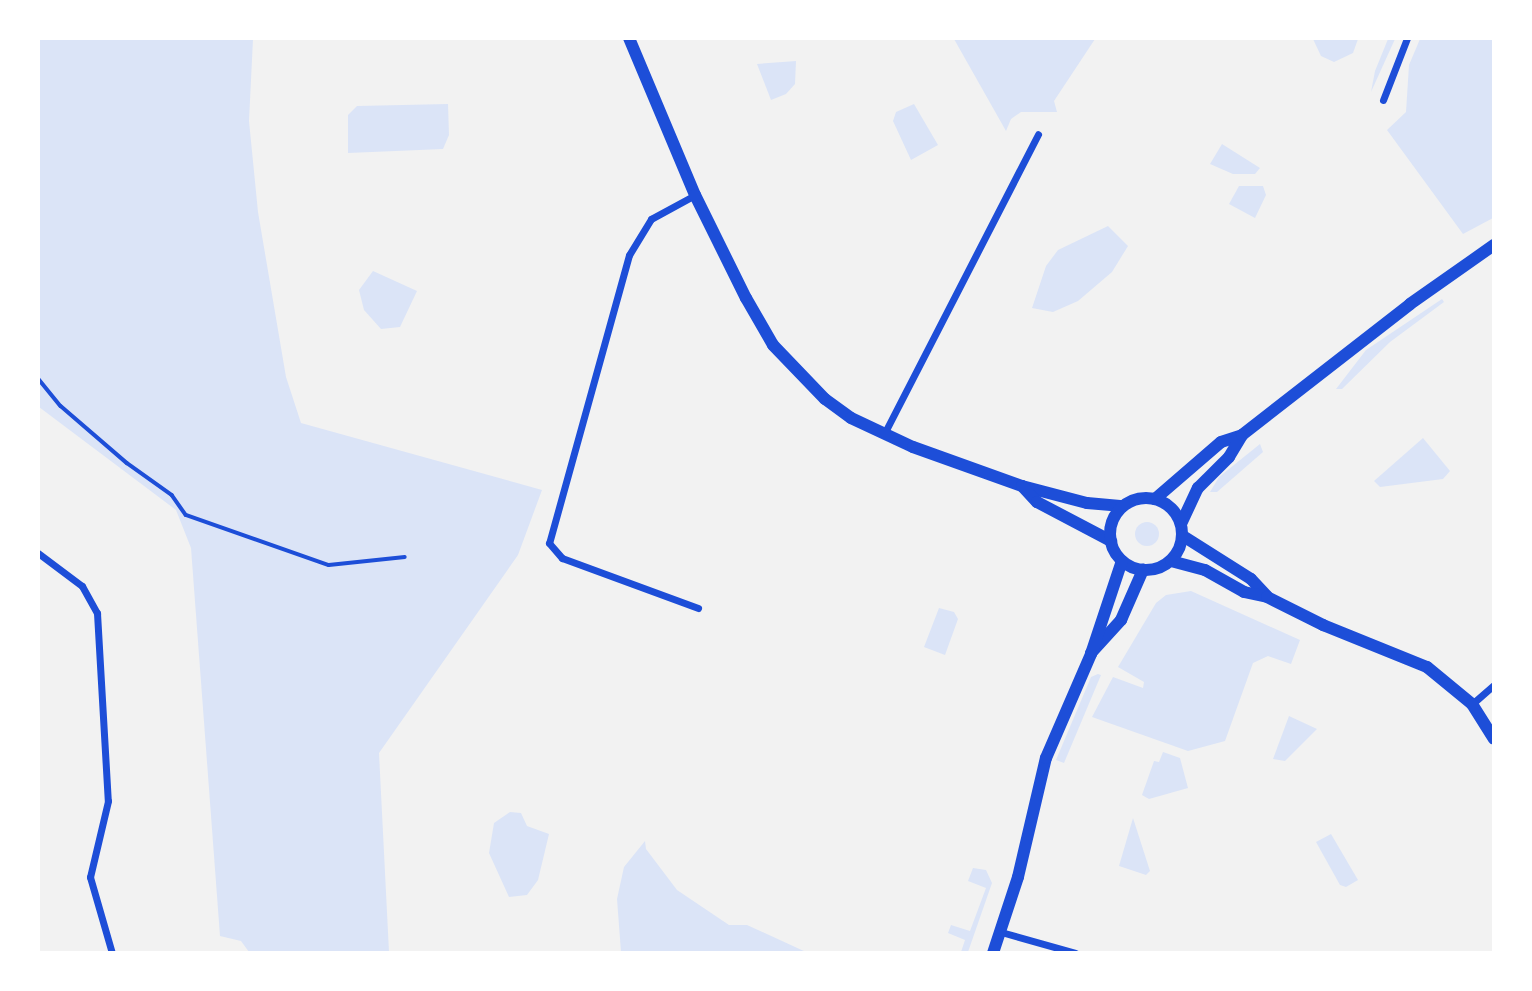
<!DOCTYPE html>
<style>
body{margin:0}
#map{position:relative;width:1532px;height:991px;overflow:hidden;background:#f2f2f2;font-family:Inter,sans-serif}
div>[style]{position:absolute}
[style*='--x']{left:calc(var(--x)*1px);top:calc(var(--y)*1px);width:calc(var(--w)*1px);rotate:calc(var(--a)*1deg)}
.green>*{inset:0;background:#dbe4f7}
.round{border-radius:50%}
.path>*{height:3.5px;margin:-1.75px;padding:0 1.75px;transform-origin:1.75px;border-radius:1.75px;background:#1d4ed8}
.minor>*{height:7px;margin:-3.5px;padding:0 3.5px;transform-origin:3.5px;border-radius:3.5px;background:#1d4ed8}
.tertiary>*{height:12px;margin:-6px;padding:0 6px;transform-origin:6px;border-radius:6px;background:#1d4ed8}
.tertiary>.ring{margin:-6px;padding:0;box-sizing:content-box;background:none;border:12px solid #1d4ed8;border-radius:50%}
span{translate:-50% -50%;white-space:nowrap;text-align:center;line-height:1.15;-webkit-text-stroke:7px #fff;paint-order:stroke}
.frame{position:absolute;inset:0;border:40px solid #fff;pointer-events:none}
</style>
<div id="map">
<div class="green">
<div style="clip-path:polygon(38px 39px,253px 39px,249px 121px,258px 212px,286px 377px,301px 423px,542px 490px,518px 555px,379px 753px,389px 952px,249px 952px,241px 941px,220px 936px,191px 548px,176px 510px,39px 407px)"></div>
<div style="clip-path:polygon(954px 39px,1095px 39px,1054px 101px,1057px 112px,1021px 112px,1011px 119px,1006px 131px)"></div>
<div style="clip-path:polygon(1313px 39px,1358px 38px,1358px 39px,1353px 53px,1334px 62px,1321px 56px)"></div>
<div style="clip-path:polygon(1388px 39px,1395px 39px,1371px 92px,1375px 71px)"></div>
<div style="clip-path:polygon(1420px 39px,1493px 39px,1493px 218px,1463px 234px,1387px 130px,1406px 112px,1409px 65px)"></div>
<div style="clip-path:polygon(796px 61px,795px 84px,786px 94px,771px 100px,757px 64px)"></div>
<div style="clip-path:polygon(448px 104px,449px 135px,443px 149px,348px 153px,348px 115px,357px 106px)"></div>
<div style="clip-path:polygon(914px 104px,938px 145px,911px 160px,893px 121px,896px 112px)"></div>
<div style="clip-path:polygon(1222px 144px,1260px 168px,1255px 174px,1233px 174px,1210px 164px)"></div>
<div style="clip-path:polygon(1239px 186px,1263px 186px,1266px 195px,1255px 218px,1229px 204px)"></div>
<div style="clip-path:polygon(1108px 226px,1128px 246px,1112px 272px,1078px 301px,1053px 312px,1032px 308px,1046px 266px,1058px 250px)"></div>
<div style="clip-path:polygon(373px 271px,417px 291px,400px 327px,381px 329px,364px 310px,359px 290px)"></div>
<div style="clip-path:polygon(1442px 299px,1444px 302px,1390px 342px,1342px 389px,1336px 389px,1366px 350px)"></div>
<div style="clip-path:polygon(1423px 438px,1450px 471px,1443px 479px,1380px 487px,1374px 481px)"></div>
<div style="clip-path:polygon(1260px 444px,1263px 452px,1217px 492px,1210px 492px,1219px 477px)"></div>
<div class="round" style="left:1135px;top:522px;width:24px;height:24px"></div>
<div style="clip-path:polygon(1191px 591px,1300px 640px,1291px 664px,1268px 656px,1253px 663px,1225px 741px,1188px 751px,1092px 717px,1113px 677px,1143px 688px,1144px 682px,1118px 667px,1156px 603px,1166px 595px)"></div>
<div style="clip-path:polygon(939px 608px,954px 612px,958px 619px,945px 655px,924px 647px)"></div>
<div style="clip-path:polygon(1098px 674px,1101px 675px,1064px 763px,1056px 760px,1091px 677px)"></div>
<div style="clip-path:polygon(1289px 716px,1317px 729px,1285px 761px,1273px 759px)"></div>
<div style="clip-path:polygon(1163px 752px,1180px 758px,1188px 788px,1149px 799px,1142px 795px,1154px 761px,1159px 762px)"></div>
<div style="clip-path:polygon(510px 812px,521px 813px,527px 826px,549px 834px,538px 880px,527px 895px,509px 897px,489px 853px,494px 823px)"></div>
<div style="clip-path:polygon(1133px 818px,1150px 871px,1146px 875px,1119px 866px)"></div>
<div style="clip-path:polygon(1331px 834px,1358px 880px,1346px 887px,1340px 885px,1316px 842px)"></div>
<div style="clip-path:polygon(645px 841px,646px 849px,677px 890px,729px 925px,747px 925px,806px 952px,621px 952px,617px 899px,624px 867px)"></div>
<div style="clip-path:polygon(973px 868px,986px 870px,992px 883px,968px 952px,961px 952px,965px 940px,948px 933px,951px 925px,970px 931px,986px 888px,968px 881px)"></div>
</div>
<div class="path">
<div style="--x:38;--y:378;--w:36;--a:51"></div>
<div style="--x:61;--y:406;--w:87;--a:40.8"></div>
<div style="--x:127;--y:463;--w:55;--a:35.4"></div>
<div style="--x:172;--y:495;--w:24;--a:55"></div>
<div style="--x:186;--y:515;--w:151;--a:19.3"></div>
<div style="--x:329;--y:565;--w:76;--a:-6"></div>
</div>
<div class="minor">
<div style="--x:1383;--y:100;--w:66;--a:-68.8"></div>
<div style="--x:695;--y:195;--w:50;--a:151.4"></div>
<div style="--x:651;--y:219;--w:42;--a:121.4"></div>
<div style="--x:629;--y:255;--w:299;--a:105.5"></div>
<div style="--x:549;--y:543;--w:20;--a:49"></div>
<div style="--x:562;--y:558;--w:145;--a:20.2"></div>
<div style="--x:884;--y:434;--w:337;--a:-62.8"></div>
<div style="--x:38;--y:553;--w:55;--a:36.9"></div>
<div style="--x:82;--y:586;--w:31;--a:61"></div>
<div style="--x:97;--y:613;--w:188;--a:86.7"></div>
<div style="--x:108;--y:801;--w:78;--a:103.3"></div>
<div style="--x:90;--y:877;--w:79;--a:73.9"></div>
<div style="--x:1472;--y:704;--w:29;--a:-41"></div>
<div style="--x:1001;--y:932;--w:77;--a:15.8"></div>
</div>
<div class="tertiary">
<div style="--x:629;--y:38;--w:170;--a:67.2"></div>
<div style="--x:695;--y:195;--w:115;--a:63.7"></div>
<div style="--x:746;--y:298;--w:54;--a:60.1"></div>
<div style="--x:773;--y:345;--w:75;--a:46.1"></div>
<div style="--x:825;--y:399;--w:32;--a:36"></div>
<div style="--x:851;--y:418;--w:68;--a:25.1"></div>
<div style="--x:913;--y:447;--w:116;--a:19.7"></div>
<div style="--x:1022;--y:486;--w:67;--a:14.7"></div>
<div style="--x:1087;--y:503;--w:36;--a:5"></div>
<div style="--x:1022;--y:486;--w:22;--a:47"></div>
<div style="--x:1037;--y:502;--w:84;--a:27.8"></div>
<div class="ring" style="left:1110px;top:498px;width:60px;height:60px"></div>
<div style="--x:1155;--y:499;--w:87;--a:-40.8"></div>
<div style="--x:1221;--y:442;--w:22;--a:-18"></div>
<div style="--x:1181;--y:524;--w:40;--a:-65"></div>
<div style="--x:1198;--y:488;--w:44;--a:-45"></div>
<div style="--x:1229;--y:457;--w:26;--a:-59"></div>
<div style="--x:1242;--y:435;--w:213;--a:-37.9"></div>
<div style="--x:1410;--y:304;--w:103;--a:-35.1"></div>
<div style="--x:1183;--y:536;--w:80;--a:32.3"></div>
<div style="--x:1251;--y:579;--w:23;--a:47"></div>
<div style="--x:1171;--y:561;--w:35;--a:15"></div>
<div style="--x:1205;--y:570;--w:45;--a:29.4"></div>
<div style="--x:1244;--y:592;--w:24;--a:12"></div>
<div style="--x:1267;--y:597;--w:63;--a:26.6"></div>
<div style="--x:1323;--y:625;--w:112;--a:22"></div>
<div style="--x:1427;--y:667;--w:58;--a:39.4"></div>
<div style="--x:1472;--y:704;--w:41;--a:57.8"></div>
<div style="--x:1091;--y:653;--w:45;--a:-47.7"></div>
<div style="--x:1121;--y:620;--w:55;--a:-66.3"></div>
<div style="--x:993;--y:953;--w:80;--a:-71.8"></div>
<div style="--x:1018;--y:877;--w:122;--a:-76.8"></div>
<div style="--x:1046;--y:758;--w:113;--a:-66.6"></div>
<div style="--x:1091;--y:654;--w:98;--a:-71.6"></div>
</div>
<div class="frame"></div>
</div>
